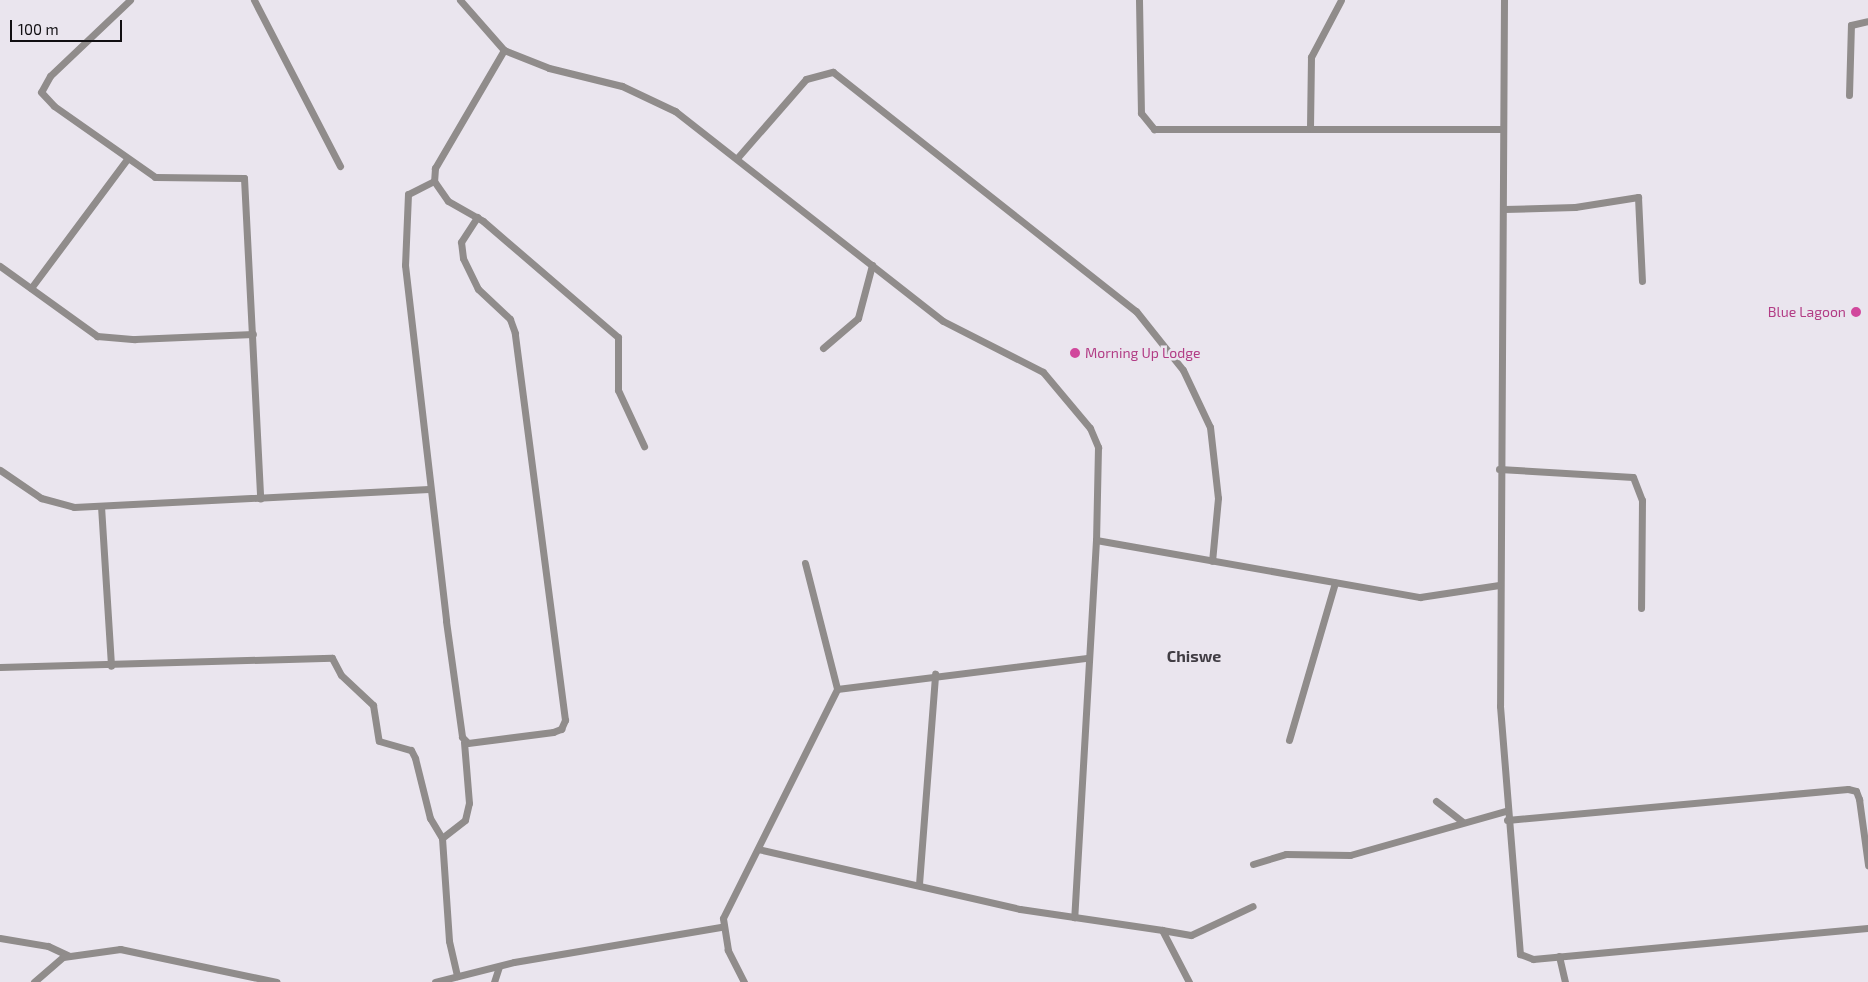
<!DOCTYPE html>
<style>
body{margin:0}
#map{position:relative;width:1868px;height:982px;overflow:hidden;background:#eae5ee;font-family:"Exo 2",sans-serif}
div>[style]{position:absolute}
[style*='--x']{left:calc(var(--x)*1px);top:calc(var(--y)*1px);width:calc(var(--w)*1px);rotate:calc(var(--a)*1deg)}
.street>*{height:7px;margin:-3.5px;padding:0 3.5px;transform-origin:3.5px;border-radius:3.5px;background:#908c8b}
.dots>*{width:14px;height:14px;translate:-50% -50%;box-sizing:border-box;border:2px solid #eae5ee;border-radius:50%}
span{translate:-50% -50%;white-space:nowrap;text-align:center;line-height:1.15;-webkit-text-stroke:5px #eae5ee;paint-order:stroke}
.hotel-label{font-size:14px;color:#b23c85}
.right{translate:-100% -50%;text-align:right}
.left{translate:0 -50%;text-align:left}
.quarter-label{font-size:16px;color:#413d44;font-weight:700}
.scale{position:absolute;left:10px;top:20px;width:112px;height:22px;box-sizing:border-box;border:2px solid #110f12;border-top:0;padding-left:6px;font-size:15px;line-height:18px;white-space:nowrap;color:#110f12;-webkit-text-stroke:4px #eae5ee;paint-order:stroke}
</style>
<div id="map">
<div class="street">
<div style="--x:130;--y:0;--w:110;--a:136.5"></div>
<div style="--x:50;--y:76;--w:18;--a:119"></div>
<div style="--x:41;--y:92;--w:19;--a:47"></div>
<div style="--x:54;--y:106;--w:123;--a:35.1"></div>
<div style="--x:155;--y:177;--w:89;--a:0.6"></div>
<div style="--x:244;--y:178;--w:321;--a:87.1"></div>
<div style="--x:254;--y:0;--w:187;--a:62.6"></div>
<div style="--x:460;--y:0;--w:67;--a:48.7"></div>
<div style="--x:504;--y:50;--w:48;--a:21.8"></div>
<div style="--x:549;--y:68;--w:75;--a:13.9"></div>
<div style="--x:622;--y:86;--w:59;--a:25.3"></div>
<div style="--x:675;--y:111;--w:340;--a:38.1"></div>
<div style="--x:943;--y:321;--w:112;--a:27"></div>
<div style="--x:1043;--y:372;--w:73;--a:50"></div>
<div style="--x:1090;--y:428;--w:21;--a:67"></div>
<div style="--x:1098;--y:447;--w:93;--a:91.2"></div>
<div style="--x:1096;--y:540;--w:378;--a:93.3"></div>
<div style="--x:1139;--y:0;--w:113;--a:89"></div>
<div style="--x:1141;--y:113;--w:21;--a:51"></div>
<div style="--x:1154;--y:129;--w:348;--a:0"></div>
<div style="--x:1504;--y:0;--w:706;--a:90.32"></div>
<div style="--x:1500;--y:706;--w:249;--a:85.4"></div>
<div style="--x:1520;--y:954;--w:14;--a:21"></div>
<div style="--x:1533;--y:959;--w:336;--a:-5.3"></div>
<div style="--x:504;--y:50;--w:137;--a:120.3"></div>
<div style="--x:435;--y:168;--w:13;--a:94"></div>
<div style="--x:434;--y:181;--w:24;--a:55"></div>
<div style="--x:448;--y:201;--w:40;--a:29.7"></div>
<div style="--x:483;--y:221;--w:178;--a:40.7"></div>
<div style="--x:618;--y:337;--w:53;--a:90"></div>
<div style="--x:618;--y:390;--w:62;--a:65.1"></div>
<div style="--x:1849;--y:95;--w:70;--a:-88.4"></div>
<div style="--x:1851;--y:25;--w:17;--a:-13"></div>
<div style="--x:1310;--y:128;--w:71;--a:-89.2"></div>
<div style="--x:1311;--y:57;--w:64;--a:-62.2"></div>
<div style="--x:738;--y:157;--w:103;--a:-48.9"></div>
<div style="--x:806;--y:79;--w:28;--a:-15"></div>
<div style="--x:833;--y:72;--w:386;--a:38.3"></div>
<div style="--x:1136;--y:311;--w:75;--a:51.5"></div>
<div style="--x:1183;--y:370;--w:63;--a:64.7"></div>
<div style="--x:1210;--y:427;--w:71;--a:83.6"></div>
<div style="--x:1218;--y:498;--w:63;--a:95.4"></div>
<div style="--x:434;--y:181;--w:29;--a:153"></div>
<div style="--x:408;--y:194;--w:71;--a:92.4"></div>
<div style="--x:405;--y:265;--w:358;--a:83.4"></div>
<div style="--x:446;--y:621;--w:117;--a:82.1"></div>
<div style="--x:462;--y:737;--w:8;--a:45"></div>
<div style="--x:468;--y:743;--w:86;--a:-7.4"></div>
<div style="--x:553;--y:732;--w:9;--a:-21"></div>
<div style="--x:561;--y:729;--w:10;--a:-66"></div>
<div style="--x:565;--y:720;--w:390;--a:-97.4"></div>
<div style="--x:515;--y:333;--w:15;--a:-110"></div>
<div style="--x:510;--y:319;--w:44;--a:-136.8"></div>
<div style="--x:478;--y:289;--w:34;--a:-116"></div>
<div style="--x:463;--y:258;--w:16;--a:-97"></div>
<div style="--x:461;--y:242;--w:30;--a:-57"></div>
<div style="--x:1504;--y:209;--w:71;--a:-1.6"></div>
<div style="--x:1575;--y:207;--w:64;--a:-9"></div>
<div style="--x:1638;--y:197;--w:84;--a:87.3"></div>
<div style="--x:0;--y:266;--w:120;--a:35.8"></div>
<div style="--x:97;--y:336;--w:38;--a:5"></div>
<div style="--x:135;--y:339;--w:118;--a:-2.4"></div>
<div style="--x:31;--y:288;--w:161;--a:-53.3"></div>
<div style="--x:823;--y:348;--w:46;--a:-40.6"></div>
<div style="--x:858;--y:318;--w:55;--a:-75.2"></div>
<div style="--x:1499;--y:469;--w:134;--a:3.4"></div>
<div style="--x:1633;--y:477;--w:25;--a:69"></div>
<div style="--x:1642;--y:500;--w:108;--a:90.5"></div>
<div style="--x:0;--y:470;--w:50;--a:34.3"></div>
<div style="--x:41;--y:498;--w:34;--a:15"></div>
<div style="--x:74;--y:507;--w:355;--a:-2.9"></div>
<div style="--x:101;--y:506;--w:160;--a:86.4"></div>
<div style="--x:1096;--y:540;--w:329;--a:10"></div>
<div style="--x:1420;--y:597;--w:80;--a:-8.6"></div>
<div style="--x:805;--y:563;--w:130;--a:75.7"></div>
<div style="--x:0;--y:667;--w:332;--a:-1.6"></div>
<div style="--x:332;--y:658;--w:19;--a:62"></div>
<div style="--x:341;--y:675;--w:44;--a:43.2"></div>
<div style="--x:373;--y:705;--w:36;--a:81"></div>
<div style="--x:379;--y:741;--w:33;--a:16"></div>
<div style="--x:411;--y:750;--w:9;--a:63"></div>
<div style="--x:415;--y:758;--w:62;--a:76"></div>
<div style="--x:430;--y:818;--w:23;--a:59"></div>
<div style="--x:442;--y:838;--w:103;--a:86.1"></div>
<div style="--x:449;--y:941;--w:36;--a:77"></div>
<div style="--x:1289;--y:740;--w:164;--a:-73.7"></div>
<div style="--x:1436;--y:801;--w:34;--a:38"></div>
<div style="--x:1507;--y:820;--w:342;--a:-5.2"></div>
<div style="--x:1848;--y:789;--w:8;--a:14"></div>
<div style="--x:1856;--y:791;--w:9;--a:69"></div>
<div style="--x:1859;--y:799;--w:67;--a:82.2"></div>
<div style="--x:442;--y:838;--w:29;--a:-38"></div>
<div style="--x:465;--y:820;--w:17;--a:-77"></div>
<div style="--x:469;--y:803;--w:61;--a:-94.7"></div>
<div style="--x:758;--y:849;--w:269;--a:12.9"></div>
<div style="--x:1020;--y:909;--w:144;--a:8.4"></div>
<div style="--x:1162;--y:930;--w:59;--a:62.6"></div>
<div style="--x:1253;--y:864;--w:34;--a:-17"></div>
<div style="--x:1286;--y:854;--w:64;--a:0.9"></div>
<div style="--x:1350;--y:855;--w:162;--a:-15.8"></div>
<div style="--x:919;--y:884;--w:211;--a:-85.6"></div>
<div style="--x:1162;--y:930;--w:29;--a:10"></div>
<div style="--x:1191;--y:935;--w:68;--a:-25.1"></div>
<div style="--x:0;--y:938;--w:49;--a:9.5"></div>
<div style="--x:48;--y:946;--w:23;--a:25"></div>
<div style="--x:1559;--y:956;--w:27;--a:77"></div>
<div style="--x:34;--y:982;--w:38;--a:-41"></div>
<div style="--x:63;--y:957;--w:58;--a:-8"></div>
<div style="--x:120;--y:949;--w:160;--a:11.9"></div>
<div style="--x:435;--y:982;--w:81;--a:-14.2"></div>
<div style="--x:514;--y:962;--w:211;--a:-9.6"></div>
<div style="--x:494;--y:982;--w:16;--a:-72"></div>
<div style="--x:744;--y:982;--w:36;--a:-117"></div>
<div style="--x:728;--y:950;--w:32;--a:-99"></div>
<div style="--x:723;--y:918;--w:256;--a:-63.5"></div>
<div style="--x:837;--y:689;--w:252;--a:-7.1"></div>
</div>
<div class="dots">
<div style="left:1856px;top:312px;background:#d1479c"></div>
<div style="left:1075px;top:353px;background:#d1479c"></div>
</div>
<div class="hotel-label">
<span class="right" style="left:1846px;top:312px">Blue Lagoon</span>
<span class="left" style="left:1085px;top:353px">Morning Up Lodge</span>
</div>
<div class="quarter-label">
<span style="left:1194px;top:656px">Chiswe</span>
</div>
<div class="scale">100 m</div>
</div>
